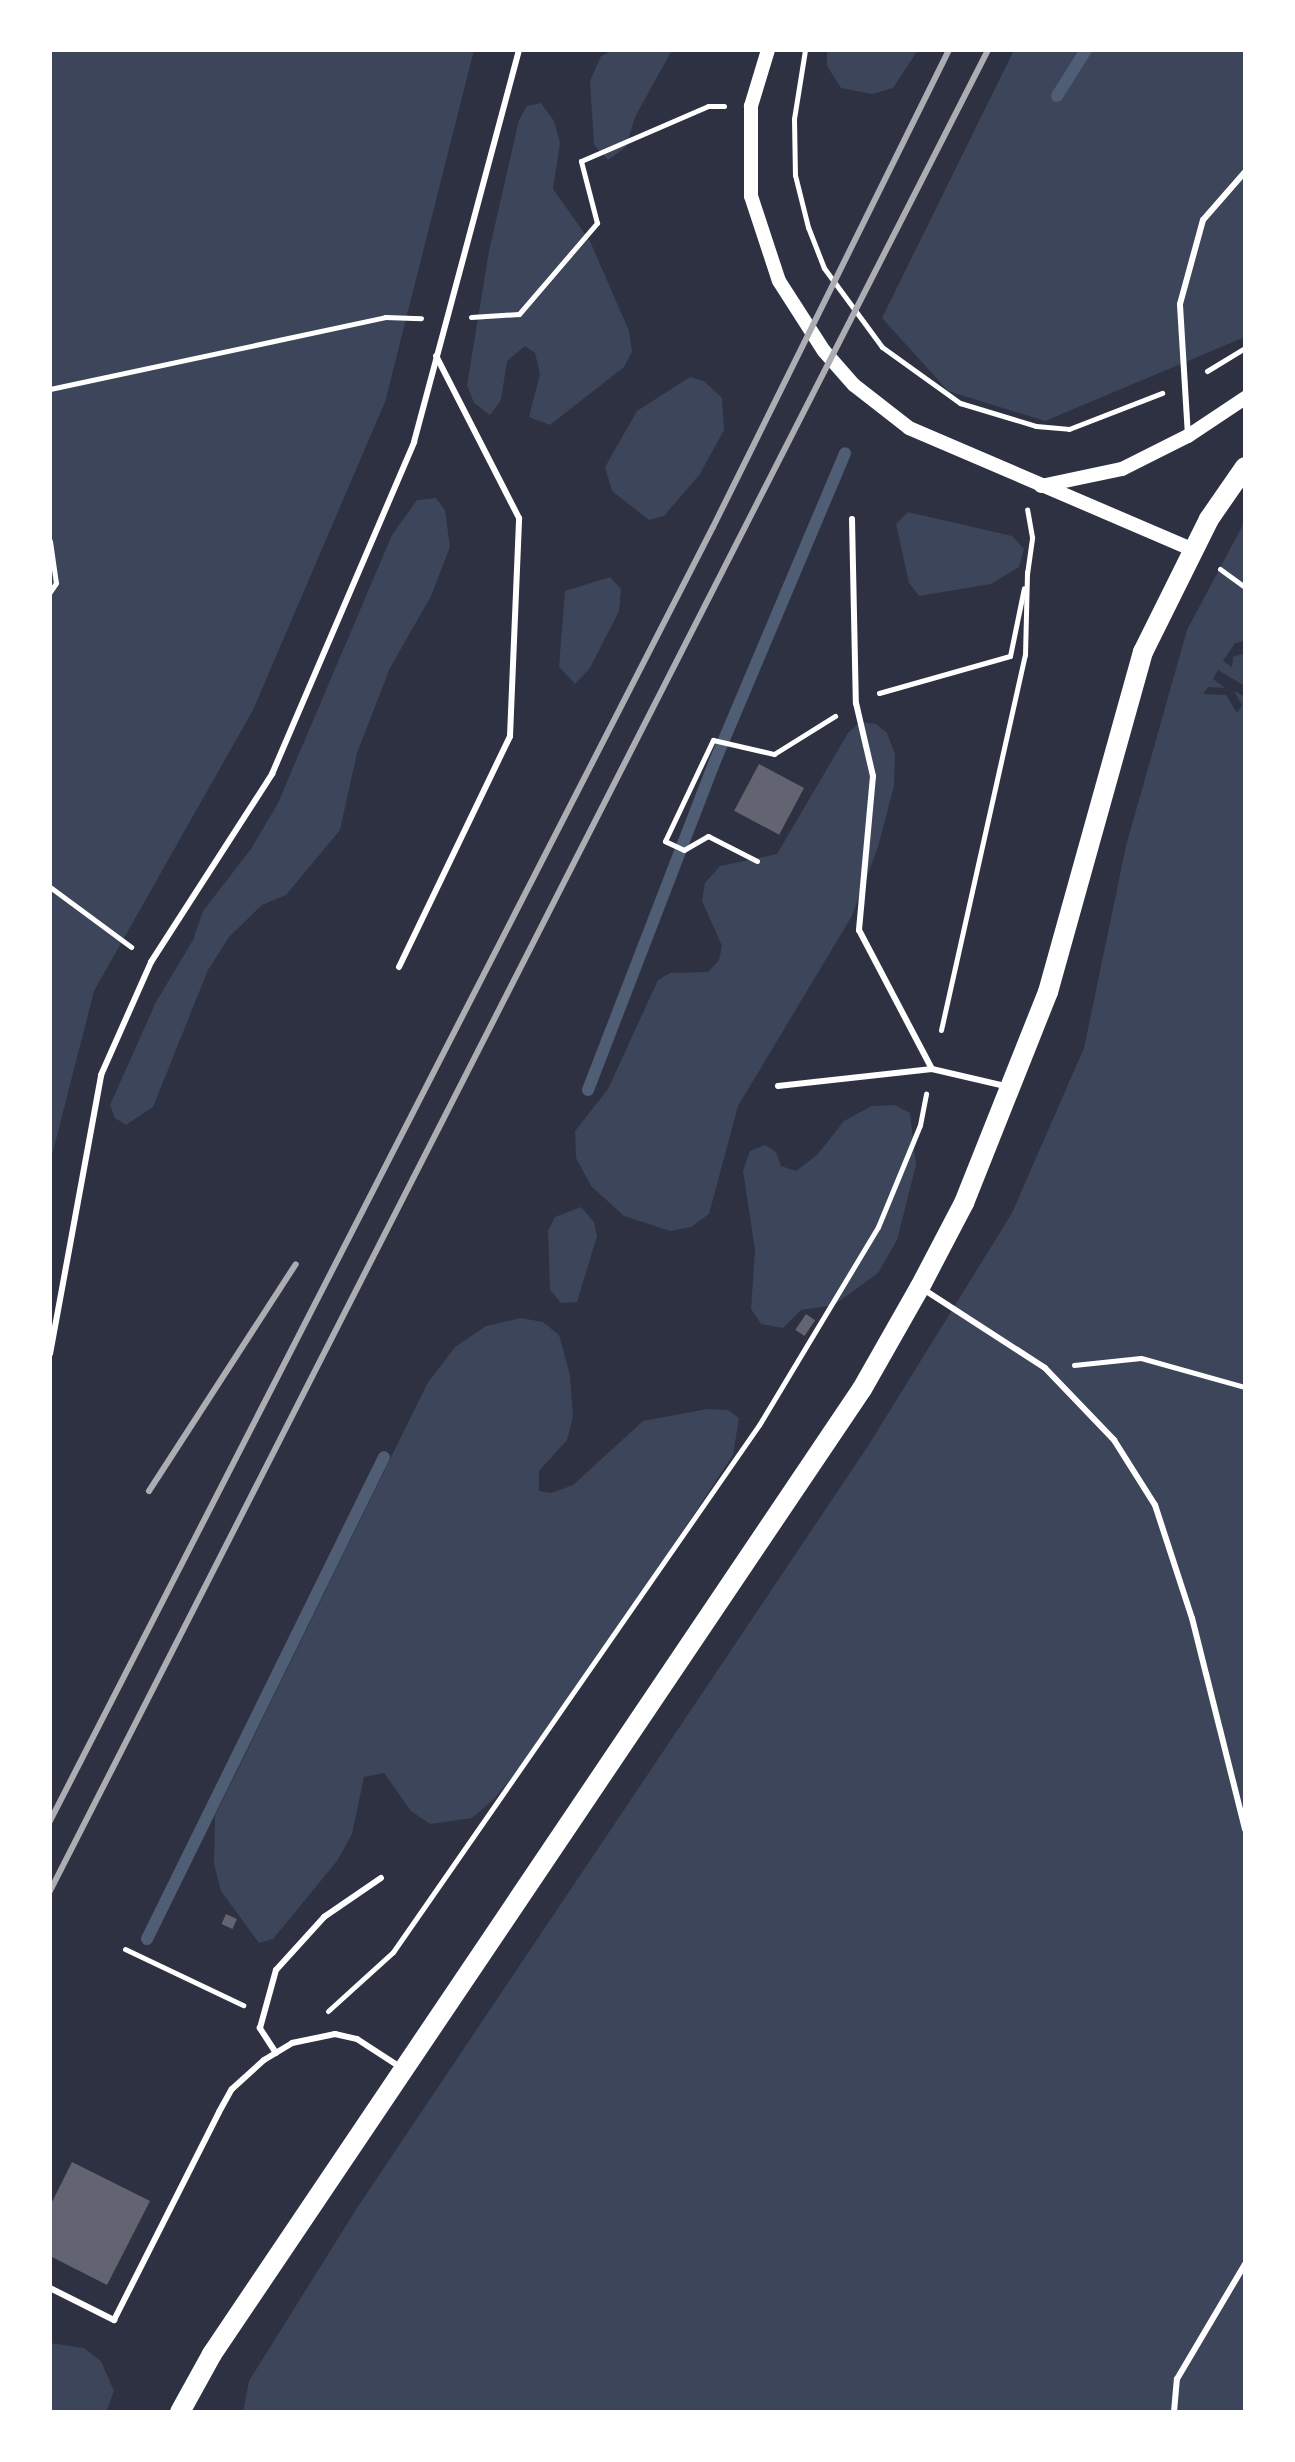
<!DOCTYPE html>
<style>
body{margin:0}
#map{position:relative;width:1295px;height:2462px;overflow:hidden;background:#2d3142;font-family:Barlow,sans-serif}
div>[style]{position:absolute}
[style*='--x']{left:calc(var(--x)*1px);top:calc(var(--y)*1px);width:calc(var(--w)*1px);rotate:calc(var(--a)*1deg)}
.green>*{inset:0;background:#3c4559}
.stream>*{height:12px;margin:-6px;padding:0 6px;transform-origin:6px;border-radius:6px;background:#4f5d75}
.building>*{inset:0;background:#626471;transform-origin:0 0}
.path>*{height:5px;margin:-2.5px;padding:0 2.5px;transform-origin:2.5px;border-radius:2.5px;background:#fff}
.service>*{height:6px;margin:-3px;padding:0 3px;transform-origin:3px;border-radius:3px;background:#fff}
.tertiary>*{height:14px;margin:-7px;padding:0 7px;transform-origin:7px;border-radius:7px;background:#fff}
.primary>*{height:20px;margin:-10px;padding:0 10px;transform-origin:10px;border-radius:10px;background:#fff}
.rail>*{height:6px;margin:-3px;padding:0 3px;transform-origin:3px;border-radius:3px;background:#abadb3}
span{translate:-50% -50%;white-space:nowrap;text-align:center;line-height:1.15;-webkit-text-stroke:6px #fff;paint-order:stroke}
.frame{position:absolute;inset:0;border:52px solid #fff;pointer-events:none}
</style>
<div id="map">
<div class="green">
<div style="clip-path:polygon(50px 50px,474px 50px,385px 402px,253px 710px,94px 991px,50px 1163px)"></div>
<div style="clip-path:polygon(613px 50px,672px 50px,635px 117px,626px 147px,608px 160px,594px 145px,590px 81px,601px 56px)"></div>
<div style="clip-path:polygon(827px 50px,918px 50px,893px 88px,872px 94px,841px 88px,827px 66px)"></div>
<div style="clip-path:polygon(1014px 50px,1245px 50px,1245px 337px,1045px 421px,948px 391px,882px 318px)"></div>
<div style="clip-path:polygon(541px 103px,554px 121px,560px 143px,553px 189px,590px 241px,629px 331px,632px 352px,624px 367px,550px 425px,529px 417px,540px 374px,535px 353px,525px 346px,507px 361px,501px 400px,490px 415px,474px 403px,467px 385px,489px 251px,519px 120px,527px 106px)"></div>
<div style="clip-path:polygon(690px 377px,704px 381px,722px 398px,724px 430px,700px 474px,664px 516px,649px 520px,612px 491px,605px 467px,637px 411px)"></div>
<div style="clip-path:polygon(436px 498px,445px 510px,450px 547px,431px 596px,390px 668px,357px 753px,340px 830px,286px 895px,262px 905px,229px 937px,208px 970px,153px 1107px,126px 1125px,115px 1118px,110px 1105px,156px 1002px,193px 940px,203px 911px,251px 849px,278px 803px,392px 535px,417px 500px)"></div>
<div style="clip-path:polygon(908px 512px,1012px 536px,1024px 549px,1019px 567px,991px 584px,919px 596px,909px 583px,896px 524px)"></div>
<div style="clip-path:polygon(1245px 521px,1245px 641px,1235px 643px,1223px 661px,1232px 667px,1233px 657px,1245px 653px,1245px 686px,1218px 670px,1213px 679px,1225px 688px,1208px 687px,1203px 694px,1226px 695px,1237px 713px,1242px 705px,1234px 691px,1245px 697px,1245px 2412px,243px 2412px,249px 2381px,357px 2208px,868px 1446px,1012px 1213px,1084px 1048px,1126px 846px,1187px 630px)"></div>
<div style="clip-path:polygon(610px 577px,621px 589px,619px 611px,590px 668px,575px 684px,559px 667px,565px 591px)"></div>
<div style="clip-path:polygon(860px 722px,876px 724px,887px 733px,895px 754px,894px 786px,878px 847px,852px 916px,738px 1106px,709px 1214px,691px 1227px,670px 1231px,624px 1216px,591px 1186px,576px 1158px,575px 1131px,608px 1089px,658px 980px,670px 973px,708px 972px,719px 960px,722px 946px,702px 901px,705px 883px,720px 866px,777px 854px,848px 733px)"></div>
<div style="clip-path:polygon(895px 1105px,910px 1113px,916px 1165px,897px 1240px,878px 1273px,834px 1305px,801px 1310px,783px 1328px,761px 1324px,751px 1309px,755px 1250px,743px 1171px,750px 1151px,765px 1145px,776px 1152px,781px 1166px,796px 1171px,817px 1155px,844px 1121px,872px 1106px)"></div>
<div style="clip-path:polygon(581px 1207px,594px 1222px,597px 1236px,577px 1302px,561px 1303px,550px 1290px,548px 1231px,555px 1217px)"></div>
<div style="clip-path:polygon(521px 1318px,543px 1322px,559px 1335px,570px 1375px,573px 1417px,567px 1440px,539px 1471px,539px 1491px,551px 1493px,573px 1485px,643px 1421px,707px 1409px,728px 1410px,739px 1418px,733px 1455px,554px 1726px,494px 1799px,472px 1818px,430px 1824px,411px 1811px,384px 1773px,364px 1777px,352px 1834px,337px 1861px,273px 1939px,259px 1943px,221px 1891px,214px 1864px,215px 1816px,427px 1384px,455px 1347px,486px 1326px)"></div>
<div style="clip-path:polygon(50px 2343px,84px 2348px,101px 2361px,114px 2391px,106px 2412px,50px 2412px)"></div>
</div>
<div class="stream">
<div style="--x:1057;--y:96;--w:54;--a:-57.8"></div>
<div style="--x:588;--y:1090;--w:353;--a:-68.9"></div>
<div style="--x:715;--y:761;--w:334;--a:-67.1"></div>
<div style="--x:147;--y:1939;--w:537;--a:-63.82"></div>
</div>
<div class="building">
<div style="left:759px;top:764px;width:51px;height:53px;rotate:28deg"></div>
<div style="left:806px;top:1314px;width:11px;height:19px;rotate:34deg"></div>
<div style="left:226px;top:1914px;width:12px;height:11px;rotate:24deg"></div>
<div style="clip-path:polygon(72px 2162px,150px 2201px,107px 2285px,50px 2256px,50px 2206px)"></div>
</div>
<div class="path">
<div style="--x:805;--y:50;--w:70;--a:99.1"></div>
<div style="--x:794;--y:119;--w:56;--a:89"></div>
<div style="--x:795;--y:175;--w:54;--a:76"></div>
<div style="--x:808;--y:227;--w:44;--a:68.7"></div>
<div style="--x:824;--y:268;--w:98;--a:53.7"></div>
<div style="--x:882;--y:347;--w:96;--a:35.7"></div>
<div style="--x:960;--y:403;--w:79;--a:16.8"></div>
<div style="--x:1036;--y:426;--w:33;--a:5"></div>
<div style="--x:1069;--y:429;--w:100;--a:-21.2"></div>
<div style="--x:471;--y:317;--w:48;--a:-3.6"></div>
<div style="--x:519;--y:314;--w:120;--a:-49.4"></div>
<div style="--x:597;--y:223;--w:64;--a:-104.5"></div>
<div style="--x:581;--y:161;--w:138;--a:-23.4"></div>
<div style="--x:708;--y:106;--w:16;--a:0"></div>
<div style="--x:1207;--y:371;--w:44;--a:-31.2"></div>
<div style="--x:50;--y:389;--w:343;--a:-12.1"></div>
<div style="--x:385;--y:317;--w:36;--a:2"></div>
<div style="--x:50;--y:541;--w:42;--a:81.9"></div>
<div style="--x:56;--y:583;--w:11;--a:124"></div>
<div style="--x:1220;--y:569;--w:31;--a:36"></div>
<div style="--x:1027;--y:574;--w:37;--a:-82"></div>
<div style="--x:1032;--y:537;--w:28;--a:-100"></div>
<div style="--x:879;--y:693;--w:136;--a:-15.8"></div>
<div style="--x:1010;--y:656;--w:69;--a:-78.4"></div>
<div style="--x:757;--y:861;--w:55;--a:-153"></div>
<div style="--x:708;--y:836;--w:28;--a:150"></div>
<div style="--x:684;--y:850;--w:21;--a:-155"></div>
<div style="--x:665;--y:841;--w:112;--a:-64.6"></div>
<div style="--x:713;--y:740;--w:63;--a:12.9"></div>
<div style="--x:774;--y:754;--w:72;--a:-31.9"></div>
<div style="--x:50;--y:887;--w:101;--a:36.5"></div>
<div style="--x:941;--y:1030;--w:384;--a:-77.4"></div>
<div style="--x:1025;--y:655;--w:83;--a:-88.6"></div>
<div style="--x:1074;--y:1365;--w:67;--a:-6"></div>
<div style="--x:1141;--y:1358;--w:108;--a:15.6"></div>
<div style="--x:125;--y:1949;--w:131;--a:25.4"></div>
<div style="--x:328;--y:2011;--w:88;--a:-42.2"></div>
<div style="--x:393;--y:1952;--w:642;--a:-55.22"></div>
<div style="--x:759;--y:1425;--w:231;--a:-59"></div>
<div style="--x:878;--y:1227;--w:110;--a:-67.6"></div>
<div style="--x:920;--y:1125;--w:32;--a:-79"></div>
</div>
<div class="service">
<div style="--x:1188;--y:436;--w:132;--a:-93.5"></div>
<div style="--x:1180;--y:304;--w:87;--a:-74.7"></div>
<div style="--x:1203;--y:220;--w:64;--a:-48.8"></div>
<div style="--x:852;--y:519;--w:184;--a:88.8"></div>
<div style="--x:856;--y:703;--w:75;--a:76.9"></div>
<div style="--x:873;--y:776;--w:155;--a:95.2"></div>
<div style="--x:859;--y:930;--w:157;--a:62.3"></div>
<div style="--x:399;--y:967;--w:256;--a:-64.3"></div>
<div style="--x:510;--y:736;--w:218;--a:-87.6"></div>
<div style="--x:519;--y:518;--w:182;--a:-117.1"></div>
<div style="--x:778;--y:1086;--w:155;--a:-6.3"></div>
<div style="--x:932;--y:1069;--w:75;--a:13.1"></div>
<div style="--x:923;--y:1289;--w:145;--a:32.9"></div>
<div style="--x:1045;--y:1368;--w:100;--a:46.2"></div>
<div style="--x:1114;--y:1440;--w:77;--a:57.8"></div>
<div style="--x:1155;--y:1505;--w:119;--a:71.9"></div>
<div style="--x:1192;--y:1618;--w:218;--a:75.9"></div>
<div style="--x:50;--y:1354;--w:284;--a:-79.6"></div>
<div style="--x:101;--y:1075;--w:124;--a:-66.1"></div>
<div style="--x:151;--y:962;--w:224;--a:-57.2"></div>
<div style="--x:272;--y:774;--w:361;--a:-66.8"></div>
<div style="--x:414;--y:442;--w:406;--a:-75"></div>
<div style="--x:276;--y:2053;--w:30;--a:-123"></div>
<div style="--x:260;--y:2028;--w:60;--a:-74.6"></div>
<div style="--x:276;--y:1970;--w:72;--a:-47.8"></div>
<div style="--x:324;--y:1917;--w:69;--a:-34.4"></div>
<div style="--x:50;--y:2288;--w:72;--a:26.6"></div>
<div style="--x:114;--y:2320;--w:233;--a:-63.2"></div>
<div style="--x:219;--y:2112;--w:26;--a:-61"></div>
<div style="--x:232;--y:2089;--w:43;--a:-42.2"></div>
<div style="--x:264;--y:2060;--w:33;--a:-31"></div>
<div style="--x:292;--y:2043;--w:44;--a:-11.8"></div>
<div style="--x:335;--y:2034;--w:23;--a:13"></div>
<div style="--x:357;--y:2039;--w:51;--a:33.1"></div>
<div style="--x:1174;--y:2412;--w:33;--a:-85"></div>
<div style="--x:1177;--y:2379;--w:134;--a:-59.4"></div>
</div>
<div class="tertiary">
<div style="--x:768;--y:50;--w:59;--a:106.9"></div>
<div style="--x:751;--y:106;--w:90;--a:90"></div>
<div style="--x:751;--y:196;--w:89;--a:71.8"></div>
<div style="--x:779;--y:281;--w:83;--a:57.3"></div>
<div style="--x:824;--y:351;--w:45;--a:48.6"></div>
<div style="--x:854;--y:385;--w:70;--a:38"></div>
<div style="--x:909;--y:428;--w:309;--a:23.2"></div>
<div style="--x:1041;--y:486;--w:83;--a:-11.9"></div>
<div style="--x:1122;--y:469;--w:74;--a:-26.6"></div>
<div style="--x:1188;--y:436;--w:69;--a:-33.7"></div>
</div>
<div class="primary">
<div style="--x:180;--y:2412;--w:66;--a:-61.1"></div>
<div style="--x:212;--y:2354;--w:1163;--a:-56.04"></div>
<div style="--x:862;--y:1389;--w:117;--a:-60.4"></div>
<div style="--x:920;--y:1287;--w:95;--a:-62.4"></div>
<div style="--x:964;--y:1203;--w:227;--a:-68.3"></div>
<div style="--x:1048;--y:992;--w:353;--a:-74.4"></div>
<div style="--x:1143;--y:652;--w:148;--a:-63.6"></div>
<div style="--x:1209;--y:519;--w:63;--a:-55.3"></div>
</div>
<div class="rail">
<div style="--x:149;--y:1491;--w:270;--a:-57.1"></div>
<div style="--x:50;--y:1821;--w:1454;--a:-62.87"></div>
<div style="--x:713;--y:527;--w:532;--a:-63.68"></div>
<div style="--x:50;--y:1891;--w:2066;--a:-63"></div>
</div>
<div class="frame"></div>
</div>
